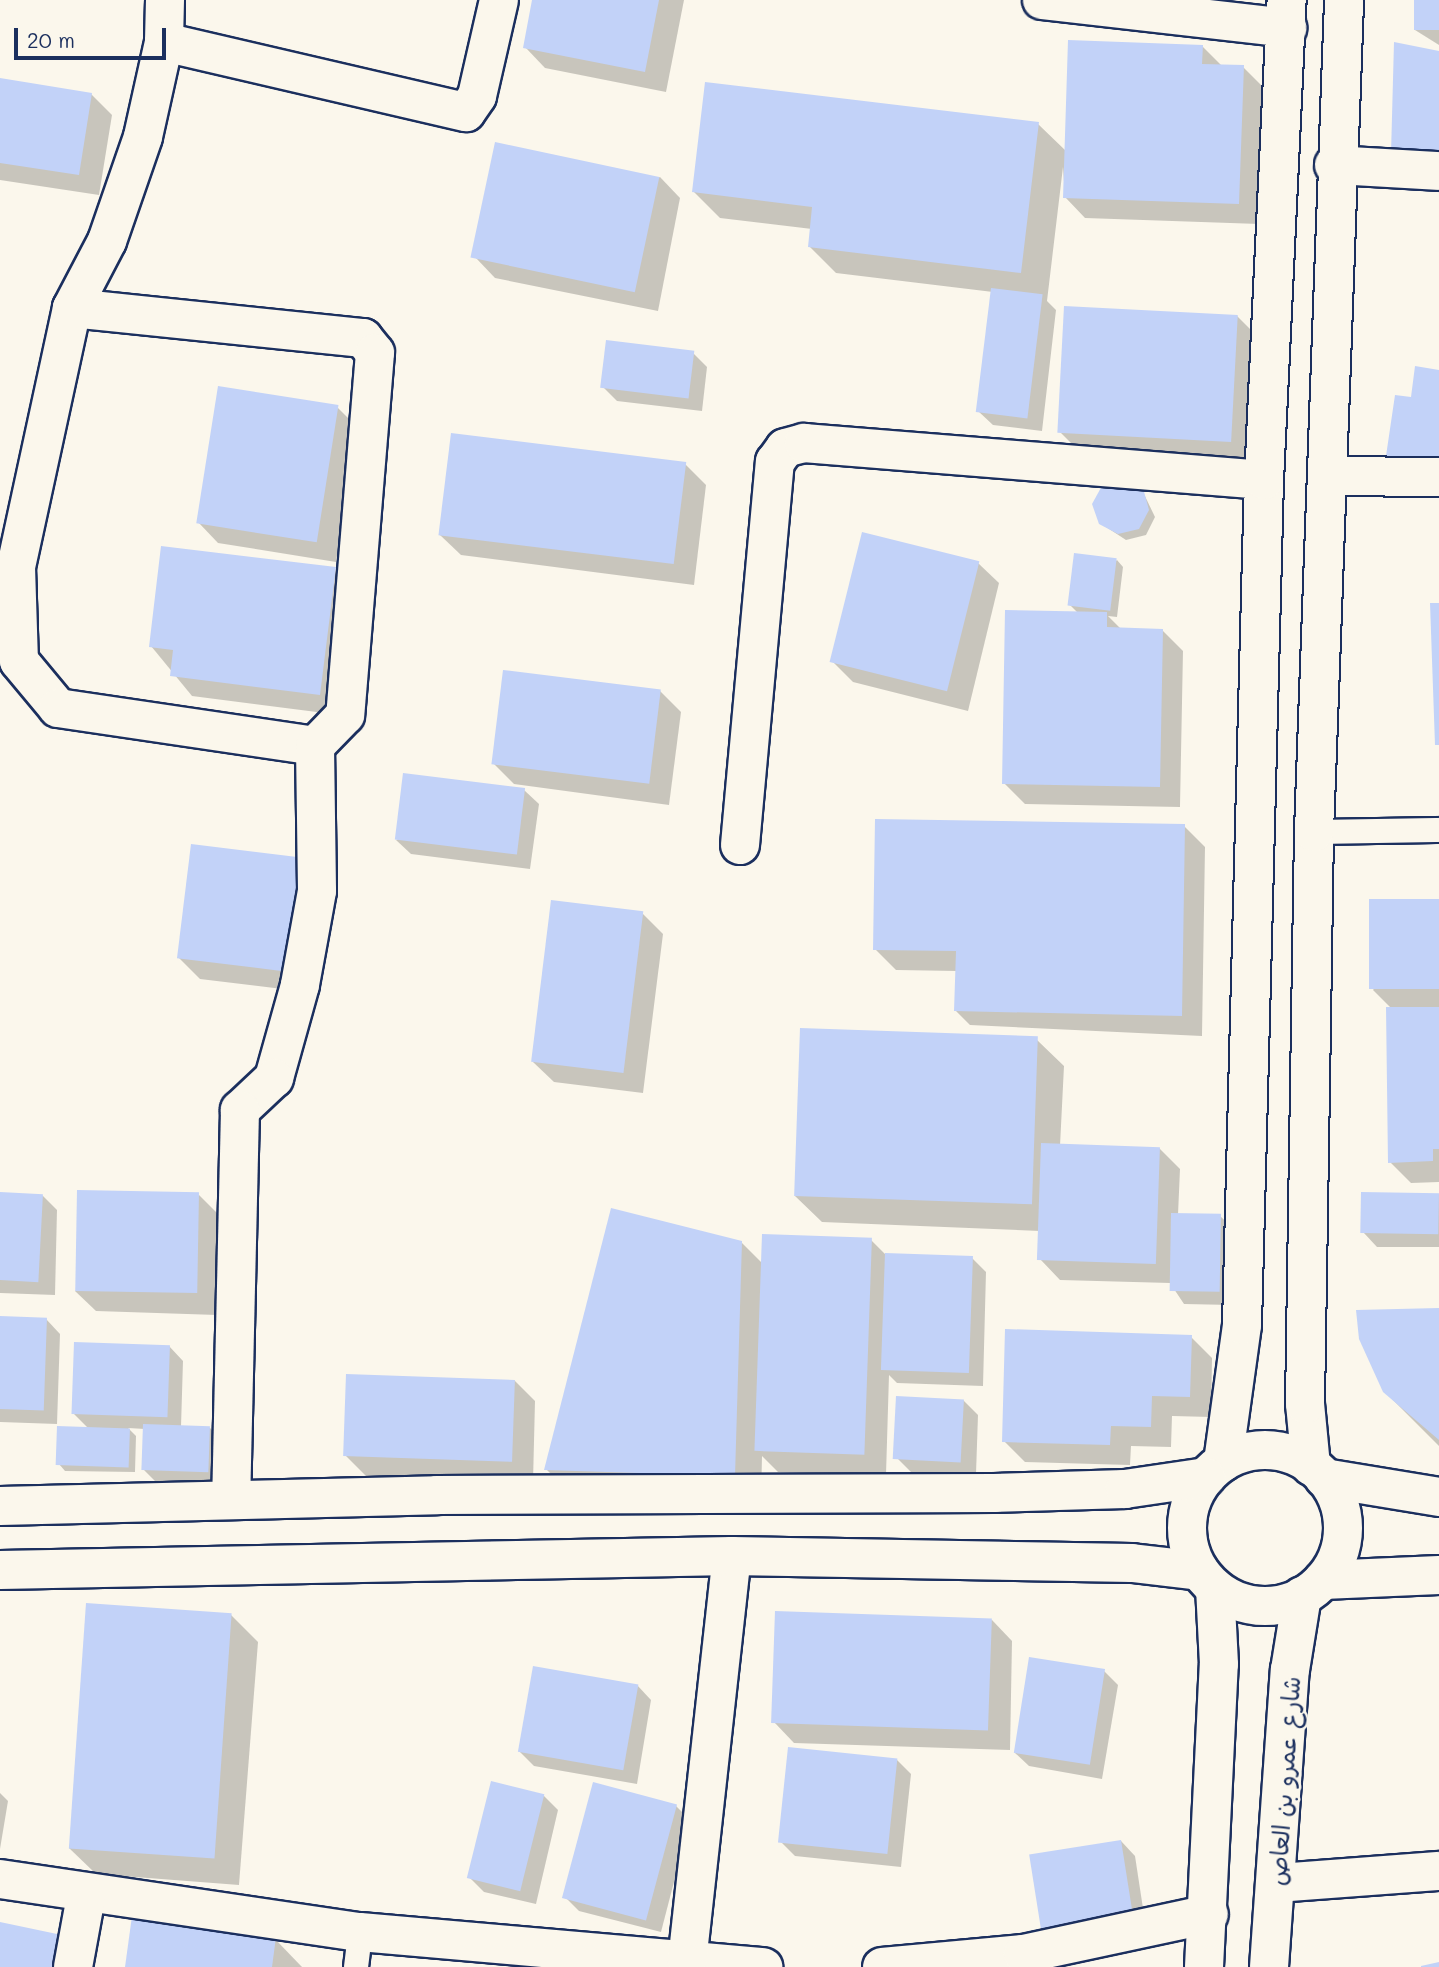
<!DOCTYPE html>
<meta charset="utf-8">
<style>
body{margin:0}
#map{position:relative;width:1439px;height:1967px;overflow:hidden;background:#fbf7ec;font-family:Mali,"Playpen Sans Arabic",sans-serif}
div>[style]{position:absolute}
[style*='--x']{left:calc(var(--x)*1px);top:calc(var(--y)*1px);width:calc(var(--w)*1px);rotate:calc(var(--a)*1deg)}
.shadow>*{inset:0;background:#0003}
.building>*{inset:0;background:#c2d2f8;transform-origin:0 0}
.roads{filter:drop-shadow(2px 0 #1b2f5e) drop-shadow(-2px 0 #1b2f5e) drop-shadow(0 2px #1b2f5e) drop-shadow(0 -2px #1b2f5e)}
.lane>*{height:24px;margin:-12px;padding:0 12px;transform-origin:12px;border-radius:12px;background:#fbf7ec}
.street>*{height:38px;margin:-19px;padding:0 19px;transform-origin:19px;border-radius:19px;background:#fbf7ec}
.secondary>*{height:38px;margin:-19px;padding:0 19px;transform-origin:19px;border-radius:19px;background:#fbf7ec}
.secondary>.ring{margin:-19px;padding:0;box-sizing:content-box;background:none;border:38px solid #fbf7ec;border-radius:50%}
span{translate:-50% -50%;white-space:nowrap;text-align:center;line-height:1.15;-webkit-text-stroke:5px #fbf7ec;paint-order:stroke}
.street-label{font-size:24px;color:#1b2f5e}
.scale{position:absolute;left:14px;top:28px;width:152px;height:32px;box-sizing:border-box;border:4px solid #1b2f5e;border-top:0;padding-left:9px;font-size:21px;line-height:24px;white-space:nowrap;color:#1b2f5e;-webkit-text-stroke:5px #fbf7ec;paint-order:stroke}
</style>
<div id="map">
<div class="shadow">
<div style="clip-path:polygon(534px 0,684px 0,666px 92px,545px 68px,525px 47px)"></div>
<div style="clip-path:polygon(1415px 0,1439px 0,1439px 45px,1415px 30px)"></div>
<div style="clip-path:polygon(1202px 46px,1222px 66px,1243px 67px,1264px 88px,1259px 224px,1085px 218px,1065px 197px,1063px 167px,1047px 301px,1056px 310px,1042px 431px,993px 425px,978px 411px,993px 292px,836px 273px,810px 247px,812px 229px,720px 218px,694px 192px,1038px 124px,1066px 151px)"></div>
<div style="clip-path:polygon(0 80px,91px 94px,112px 115px,99px 195px,0 180px)"></div>
<div style="clip-path:polygon(660px 177px,680px 198px,658px 311px,495px 278px,475px 257px)"></div>
<div style="clip-path:polygon(1237px 316px,1258px 337px,1252px 462px,1081px 453px,1060px 432px)"></div>
<div style="clip-path:polygon(693px 353px,707px 367px,702px 411px,617px 401px,603px 387px)"></div>
<div style="clip-path:polygon(337px 407px,358px 428px,336px 562px,218px 543px,198px 522px)"></div>
<div style="clip-path:polygon(685px 464px,706px 485px,694px 585px,461px 555px,440px 535px)"></div>
<div style="clip-path:polygon(1142px 490px,1155px 517px,1146px 535px,1126px 540px,1100px 523px)"></div>
<div style="clip-path:polygon(1117px 560px,1123px 567px,1117px 617px,1108px 616px,1121px 629px,1162px 630px,1183px 651px,1180px 807px,1025px 804px,1004px 783px,1078px 613px,1070px 605px)"></div>
<div style="clip-path:polygon(978px 563px,999px 583px,968px 711px,853px 682px,832px 661px)"></div>
<div style="clip-path:polygon(336px 569px,356px 590px,340px 715px,192px 696px,151px 646px)"></div>
<div style="clip-path:polygon(660px 691px,681px 712px,669px 805px,514px 784px,493px 763px)"></div>
<div style="clip-path:polygon(524px 790px,539px 804px,530px 869px,411px 854px,396px 840px)"></div>
<div style="clip-path:polygon(1184px 826px,1205px 847px,1202px 1036px,970px 1025px,956px 1011px,957px 971px,896px 970px,875px 949px)"></div>
<div style="clip-path:polygon(300px 859px,307px 992px,200px 979px,179px 958px)"></div>
<div style="clip-path:polygon(1439px 901px,1439px 1182px,1411px 1183px,1390px 1162px,1392px 1009px,1373px 990px)"></div>
<div style="clip-path:polygon(642px 913px,663px 934px,643px 1093px,554px 1082px,533px 1062px)"></div>
<div style="clip-path:polygon(1037px 1040px,1064px 1066px,1060px 1146px,1159px 1148px,1180px 1169px,1178px 1215px,1220px 1216px,1235px 1230px,1232px 1305px,1184px 1304px,1170px 1283px,1060px 1280px,1040px 1259px,1040px 1231px,822px 1222px,795px 1196px)"></div>
<div style="clip-path:polygon(0 1194px,43px 1196px,57px 1210px,55px 1295px,0 1293px)"></div>
<div style="clip-path:polygon(1439px 1194px,1439px 1247px,1377px 1247px,1363px 1232px)"></div>
<div style="clip-path:polygon(199px 1195px,220px 1216px,217px 1315px,96px 1311px,75px 1291px)"></div>
<div style="clip-path:polygon(871px 1240px,886px 1255px,972px 1258px,986px 1272px,983px 1386px,897px 1383px,889px 1375px,886px 1475px,778px 1472px,762px 1456px,761px 1502px,573px 1496px,546px 1469px,741px 1242px,763px 1264px)"></div>
<div style="clip-path:polygon(1439px 1310px,1439px 1446px,1384px 1391px)"></div>
<div style="clip-path:polygon(0 1318px,46px 1319px,60px 1334px,57px 1424px,0 1422px)"></div>
<div style="clip-path:polygon(1191px 1337px,1212px 1358px,1211px 1417px,1172px 1416px,1171px 1447px,1131px 1446px,1130px 1465px,1025px 1462px,1004px 1441px)"></div>
<div style="clip-path:polygon(169px 1346px,183px 1361px,181px 1427px,210px 1428px,224px 1442px,223px 1486px,158px 1484px,144px 1470px,145px 1429px,128px 1428px,136px 1436px,135px 1472px,65px 1471px,59px 1464px,89px 1429px,73px 1413px)"></div>
<div style="clip-path:polygon(514px 1380px,535px 1401px,533px 1482px,366px 1476px,345px 1455px)"></div>
<div style="clip-path:polygon(963px 1400px,978px 1415px,976px 1474px,911px 1472px,897px 1458px)"></div>
<div style="clip-path:polygon(231px 1615px,258px 1642px,239px 1885px,96px 1874px,69px 1848px)"></div>
<div style="clip-path:polygon(992px 1620px,1012px 1641px,1010px 1750px,794px 1743px,774px 1722px)"></div>
<div style="clip-path:polygon(1104px 1671px,1118px 1685px,1102px 1779px,1029px 1766px,1014px 1752px)"></div>
<div style="clip-path:polygon(637px 1685px,651px 1700px,637px 1784px,534px 1766px,520px 1752px)"></div>
<div style="clip-path:polygon(897px 1760px,911px 1774px,901px 1867px,795px 1856px,781px 1842px)"></div>
<div style="clip-path:polygon(0 1793px,8px 1801px,0 1849px)"></div>
<div style="clip-path:polygon(543px 1795px,558px 1810px,536px 1904px,484px 1892px,470px 1878px)"></div>
<div style="clip-path:polygon(676px 1806px,690px 1820px,661px 1932px,579px 1911px,565px 1897px)"></div>
<div style="clip-path:polygon(1121px 1841px,1135px 1856px,1146px 1928px,1057px 1941px,1042px 1927px)"></div>
<div style="clip-path:polygon(275px 1939px,302px 1967px,126px 1967px)"></div>
</div>
<div class="building">
<div style="clip-path:polygon(532px 0,659px 0,645px 72px,523px 48px)"></div>
<div style="left:1414px;top:0;width:25px;height:30px"></div>
<div style="clip-path:polygon(1068px 40px,1203px 45px,1202px 64px,1244px 65px,1239px 204px,1063px 198px)"></div>
<div style="clip-path:polygon(1394px 42px,1439px 51px,1439px 164px,1391px 154px)"></div>
<div style="clip-path:polygon(0 78px,92px 93px,79px 175px,0 163px)"></div>
<div style="clip-path:polygon(705px 82px,1039px 122px,1021px 273px,808px 247px,812px 207px,692px 192px)"></div>
<div style="left:495px;top:142px;width:168px;height:118px;rotate:12deg"></div>
<div style="left:991px;top:288px;width:52px;height:125px;rotate:7deg"></div>
<div style="left:1064px;top:306px;width:174px;height:127px;rotate:3deg"></div>
<div style="left:606px;top:340px;width:89px;height:48px;rotate:7deg"></div>
<div style="clip-path:polygon(1415px 366px,1439px 370px,1439px 462px,1386px 456px,1395px 395px,1411px 397px)"></div>
<div style="left:218px;top:386px;width:122px;height:139px;rotate:9deg"></div>
<div style="left:451px;top:433px;width:237px;height:103px;rotate:7deg"></div>
<div style="clip-path:polygon(1103px 484px,1143px 488px,1149px 510px,1139px 529px,1118px 534px,1099px 524px,1092px 504px)"></div>
<div style="left:862px;top:532px;width:121px;height:134px;rotate:14deg"></div>
<div style="clip-path:polygon(161px 546px,336px 567px,320px 695px,170px 676px,173px 650px,149px 647px)"></div>
<div style="left:1074px;top:553px;width:43px;height:53px;rotate:7deg"></div>
<div style="clip-path:polygon(1430px 603px,1439px 603px,1439px 745px,1435px 745px)"></div>
<div style="clip-path:polygon(1005px 610px,1107px 612px,1107px 627px,1163px 629px,1160px 787px,1002px 784px)"></div>
<div style="left:503px;top:670px;width:159px;height:95px;rotate:7deg"></div>
<div style="left:403px;top:773px;width:123px;height:67px;rotate:7deg"></div>
<div style="clip-path:polygon(875px 819px,1185px 824px,1182px 1016px,954px 1011px,956px 951px,873px 950px)"></div>
<div style="left:191px;top:844px;width:111px;height:115px;rotate:7deg"></div>
<div style="left:1439px;top:899px;width:90px;height:70px;rotate:90deg"></div>
<div style="left:551px;top:900px;width:93px;height:163px;rotate:7deg"></div>
<div style="clip-path:polygon(1386px 1007px,1439px 1007px,1439px 1149px,1433px 1149px,1433px 1161px,1388px 1163px)"></div>
<div style="left:800px;top:1028px;width:238px;height:168px;rotate:2deg"></div>
<div style="left:1041px;top:1143px;width:119px;height:117px;rotate:2deg"></div>
<div style="left:77px;top:1190px;width:122px;height:101px;rotate:1deg"></div>
<div style="left:0;top:1192px;width:43px;height:88px;rotate:3deg"></div>
<div style="left:1361px;top:1192px;width:78px;height:41px;rotate:1deg"></div>
<div style="clip-path:polygon(611px 1208px,742px 1241px,735px 1476px,544px 1470px)"></div>
<div style="left:1171px;top:1213px;width:50px;height:78px;rotate:1deg"></div>
<div style="left:762px;top:1234px;width:110px;height:217px;rotate:2deg"></div>
<div style="left:885px;top:1253px;width:88px;height:117px;rotate:2deg"></div>
<div style="clip-path:polygon(1439px 1308px,1439px 1440px,1383px 1392px,1359px 1339px,1356px 1310px)"></div>
<div style="left:0;top:1316px;width:47px;height:93px;rotate:2deg"></div>
<div style="clip-path:polygon(1005px 1329px,1192px 1335px,1190px 1397px,1152px 1396px,1151px 1427px,1111px 1426px,1110px 1445px,1002px 1442px)"></div>
<div style="left:74px;top:1342px;width:96px;height:72px;rotate:2deg"></div>
<div style="left:346px;top:1374px;width:169px;height:82px;rotate:2deg"></div>
<div style="left:896px;top:1396px;width:68px;height:63px;rotate:3deg"></div>
<div style="left:143px;top:1424px;width:67px;height:46px;rotate:2deg"></div>
<div style="left:57px;top:1426px;width:73px;height:39px;rotate:2deg"></div>
<div style="left:86px;top:1603px;width:146px;height:246px;rotate:4deg"></div>
<div style="left:775px;top:1611px;width:217px;height:112px;rotate:2deg"></div>
<div style="left:1029px;top:1657px;width:77px;height:97px;rotate:9deg"></div>
<div style="left:533px;top:1666px;width:107px;height:87px;rotate:10deg"></div>
<div style="left:788px;top:1747px;width:110px;height:96px;rotate:6deg"></div>
<div style="left:491px;top:1781px;width:55px;height:100px;rotate:14deg"></div>
<div style="left:593px;top:1782px;width:87px;height:120px;rotate:15deg"></div>
<div style="left:1121px;top:1840px;width:76px;height:93px;rotate:81deg"></div>
<div style="clip-path:polygon(132px 1916px,276px 1937px,272px 1967px,125px 1967px)"></div>
<div style="clip-path:polygon(0 1922px,57px 1934px,56px 1967px,0 1967px)"></div>
<div style="clip-path:polygon(1439px 1962px,1439px 1967px,1421px 1967px,1421px 1966px)"></div>
</div>
<div class="roads">
<div class="lane">
<div style="--x:1314;--y:832;--w:125;--a:-0.9"></div>
<div style="--x:356;--y:1967;--w:35;--a:-83"></div>
</div>
<div class="street">
<div style="--x:165;--y:0;--w:42;--a:91.4"></div>
<div style="--x:164;--y:42;--w:97;--a:102.5"></div>
<div style="--x:143;--y:137;--w:110;--a:109.1"></div>
<div style="--x:107;--y:241;--w:76;--a:117.6"></div>
<div style="--x:72;--y:308;--w:265;--a:102.2"></div>
<div style="--x:16;--y:567;--w:94;--a:88.2"></div>
<div style="--x:19;--y:661;--w:61;--a:50.3"></div>
<div style="--x:58;--y:708;--w:260;--a:8.4"></div>
<div style="--x:1042;--y:0;--w:247;--a:6.5"></div>
<div style="--x:164;--y:42;--w:310;--a:13.1"></div>
<div style="--x:466;--y:112;--w:19;--a:-55"></div>
<div style="--x:477;--y:96;--w:98;--a:-77.1"></div>
<div style="--x:1334;--y:165;--w:105;--a:3.3"></div>
<div style="--x:72;--y:308;--w:293;--a:5.9"></div>
<div style="--x:363;--y:338;--w:19;--a:51"></div>
<div style="--x:375;--y:353;--w:363;--a:94.7"></div>
<div style="--x:345;--y:715;--w:43;--a:134.1"></div>
<div style="--x:315;--y:746;--w:145;--a:89.2"></div>
<div style="--x:317;--y:891;--w:96;--a:100.3"></div>
<div style="--x:300;--y:985;--w:97;--a:105.6"></div>
<div style="--x:274;--y:1078;--w:47;--a:136.7"></div>
<div style="--x:240;--y:1110;--w:390;--a:91.3"></div>
<div style="--x:1327;--y:476;--w:112;--a:0.5"></div>
<div style="--x:740;--y:845;--w:385;--a:-84.8"></div>
<div style="--x:775;--y:462;--w:17;--a:-54"></div>
<div style="--x:785;--y:448;--w:20;--a:-15"></div>
<div style="--x:804;--y:443;--w:461;--a:4.6"></div>
<div style="--x:0;--y:1879;--w:364;--a:8.4"></div>
<div style="--x:360;--y:1932;--w:405;--a:5"></div>
<div style="--x:1278;--y:1883;--w:161;--a:-4.3"></div>
<div style="--x:687;--y:1962;--w:408;--a:-83.7"></div>
<div style="--x:73;--y:1967;--w:72;--a:-79.6"></div>
<div style="--x:882;--y:1967;--w:142;--a:-5.3"></div>
<div style="--x:1023;--y:1954;--w:190;--a:-12.1"></div>
</div>
<div class="secondary">
<div class="ring" style="left:1187px;top:1450px;width:118px;height:118px"></div>
<div style="--x:1223;--y:1462;--w:138;--a:-82.1"></div>
<div style="--x:1242;--y:1325;--w:845;--a:-88.51"></div>
<div style="--x:1264;--y:480;--w:481;--a:-87.3"></div>
<div style="--x:1311;--y:1466;--w:62;--a:-95.5"></div>
<div style="--x:1305;--y:1404;--w:572;--a:-89.1"></div>
<div style="--x:1314;--y:832;--w:833;--a:-87.93"></div>
<div style="--x:1324;--y:1478;--w:117;--a:9.4"></div>
<div style="--x:0;--y:1506;--w:437;--a:-1.4"></div>
<div style="--x:437;--y:1495;--w:557;--a:-0.21"></div>
<div style="--x:994;--y:1493;--w:131;--a:-1.7"></div>
<div style="--x:1125;--y:1489;--w:82;--a:-8.4"></div>
<div style="--x:0;--y:1570;--w:732;--a:-1.1"></div>
<div style="--x:732;--y:1556;--w:400;--a:1"></div>
<div style="--x:1132;--y:1563;--w:68;--a:6.7"></div>
<div style="--x:1323;--y:1580;--w:116;--a:-2.5"></div>
<div style="--x:1204;--y:1967;--w:303;--a:-87.2"></div>
<div style="--x:1219;--y:1664;--w:76;--a:-93"></div>
<div style="--x:1269;--y:1967;--w:298;--a:-86"></div>
<div style="--x:1290;--y:1670;--w:75;--a:-80.8"></div>
</div>
</div>
<div class="street-label">
<span style="left:1284px;top:1781px;rotate:-86deg">شارع عمرو بن العاص</span>
</div>
<div class="scale">20 m</div>
</div>
